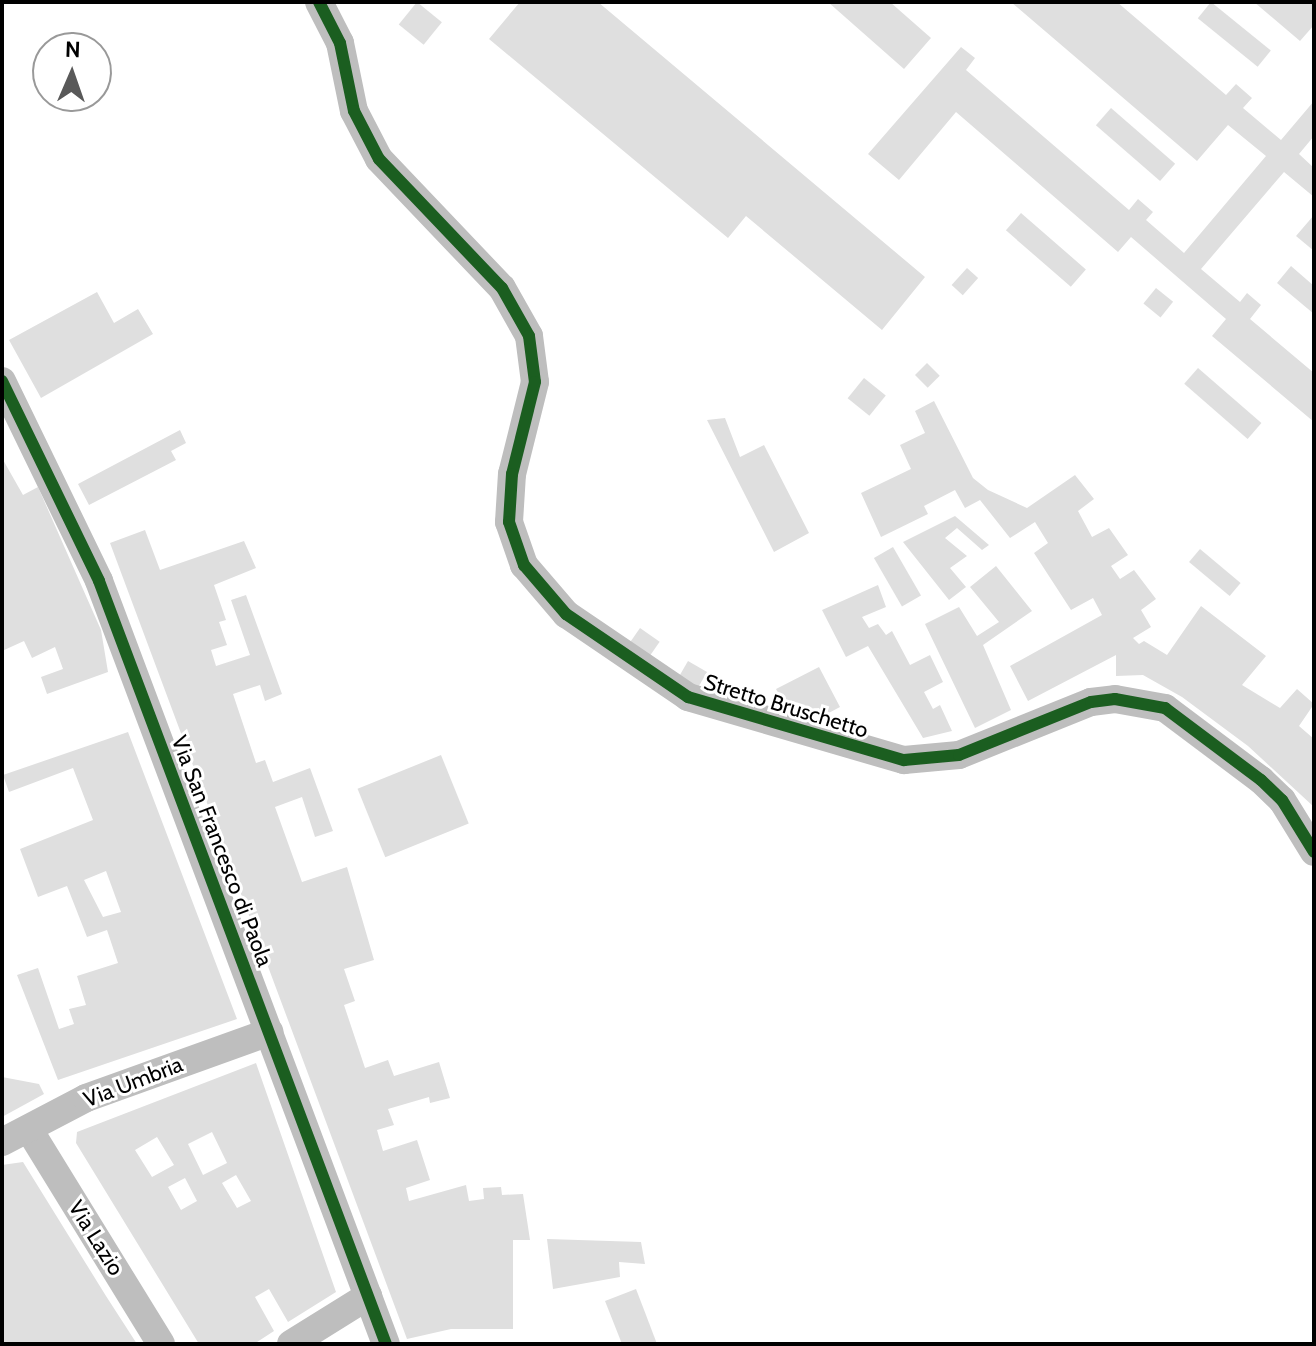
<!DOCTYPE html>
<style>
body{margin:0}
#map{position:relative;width:1316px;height:1346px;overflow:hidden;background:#fff;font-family:Cabin,sans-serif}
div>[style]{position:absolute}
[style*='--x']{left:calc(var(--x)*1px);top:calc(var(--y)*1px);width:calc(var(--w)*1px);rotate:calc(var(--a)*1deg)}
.building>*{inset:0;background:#dfdfdf;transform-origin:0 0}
.street>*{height:28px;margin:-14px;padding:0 14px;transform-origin:14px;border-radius:14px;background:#bebebe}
.cycleway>*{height:12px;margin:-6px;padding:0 6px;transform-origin:6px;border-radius:6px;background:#1b5e20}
span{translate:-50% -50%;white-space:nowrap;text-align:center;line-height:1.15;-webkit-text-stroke:6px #fff;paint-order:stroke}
.street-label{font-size:22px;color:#000}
.frame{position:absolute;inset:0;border:4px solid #000;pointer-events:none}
.north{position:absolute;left:32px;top:32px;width:80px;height:80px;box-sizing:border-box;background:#fff;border:2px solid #999;border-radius:50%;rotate:2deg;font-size:22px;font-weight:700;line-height:32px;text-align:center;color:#000}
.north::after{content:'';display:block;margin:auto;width:28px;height:36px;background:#595959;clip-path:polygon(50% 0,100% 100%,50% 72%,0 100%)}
</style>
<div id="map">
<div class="building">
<div style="left:417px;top:2px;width:32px;height:29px;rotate:39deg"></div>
<div style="clip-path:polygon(520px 2px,598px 2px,925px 277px,882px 330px,746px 216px,728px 238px,489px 39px)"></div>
<div style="clip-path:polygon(828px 2px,890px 2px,931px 38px,904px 69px)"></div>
<div style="clip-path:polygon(1011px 2px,1117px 2px,1226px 95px,1236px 84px,1252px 98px,1243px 108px,1281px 140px,1314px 101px,1314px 136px,1299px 154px,1314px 168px,1314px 197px,1284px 172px,1201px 269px,1240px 302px,1247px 293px,1261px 305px,1250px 319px,1314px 373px,1314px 422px,1212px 336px,1226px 319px,1131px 237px,1118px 252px,956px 112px,899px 180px,868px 154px,961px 47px,975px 58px,966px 70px,1129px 210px,1138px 199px,1153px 212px,1146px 220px,1184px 253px,1266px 156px,1228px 125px,1197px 161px)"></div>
<div style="left:1211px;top:2px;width:77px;height:21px;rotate:39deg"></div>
<div style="clip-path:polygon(1254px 2px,1314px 2px,1314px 25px,1300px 41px)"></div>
<div style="left:1111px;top:108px;width:85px;height:23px;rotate:41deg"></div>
<div style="left:1021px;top:213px;width:86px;height:23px;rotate:41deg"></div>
<div style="clip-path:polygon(1314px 215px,1314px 251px,1296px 236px)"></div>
<div style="clip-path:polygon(1291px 266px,1314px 286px,1314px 314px,1277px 283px)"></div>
<div style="left:967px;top:268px;width:15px;height:23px;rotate:42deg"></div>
<div style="left:1156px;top:288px;width:22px;height:20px;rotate:39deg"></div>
<div style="clip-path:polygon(97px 292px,114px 323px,138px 309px,153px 334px,41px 398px,9px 340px)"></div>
<div style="left:927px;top:363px;width:18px;height:17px;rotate:45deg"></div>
<div style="left:1198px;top:368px;width:84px;height:21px;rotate:41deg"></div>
<div style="left:864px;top:378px;width:28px;height:26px;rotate:39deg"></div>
<div style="clip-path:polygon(934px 401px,973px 478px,988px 490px,1027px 508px,1075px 475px,1094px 499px,1078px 511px,1092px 537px,1109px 528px,1128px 555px,1111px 566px,1120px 579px,1134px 570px,1156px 599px,1141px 610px,1151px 627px,1133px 638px,1139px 644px,1144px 641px,1167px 655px,1201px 606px,1266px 656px,1242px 685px,1280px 708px,1297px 689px,1314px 704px,1299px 726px,1314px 739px,1314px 807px,1248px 746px,1182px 697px,1143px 675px,1116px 676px,1116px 655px,1028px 701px,1010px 666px,1102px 615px,1093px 598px,1071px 610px,1034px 553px,1048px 543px,1035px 522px,1010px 538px,980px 500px,965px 508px,955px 490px,924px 506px,928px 514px,881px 537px,861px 493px,911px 469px,900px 445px,925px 433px,915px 411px)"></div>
<div style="clip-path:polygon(725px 418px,740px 457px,764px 445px,809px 533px,774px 552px,707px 420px)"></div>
<div style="clip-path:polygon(180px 430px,186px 443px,171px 451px,176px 460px,89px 505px,78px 484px)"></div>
<div style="clip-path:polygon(2px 458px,23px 495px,38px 487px,101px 630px,108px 672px,47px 694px,41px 677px,63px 669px,55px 647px,32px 658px,24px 641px,2px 651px)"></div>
<div style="clip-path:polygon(955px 516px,989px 545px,982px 550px,957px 528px,945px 538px,967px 556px,950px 568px,966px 587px,949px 600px,903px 542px)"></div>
<div style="clip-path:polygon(145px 530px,160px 570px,244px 541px,256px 568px,214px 585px,226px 620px,219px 622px,227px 645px,211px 650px,216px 666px,250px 655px,231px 600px,246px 595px,282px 694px,265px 701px,260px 685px,233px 694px,256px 763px,265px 760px,273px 782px,310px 768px,333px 831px,315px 837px,302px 797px,275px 807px,302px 882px,347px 867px,374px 960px,344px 969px,355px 1001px,344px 1005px,365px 1068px,388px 1060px,394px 1076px,439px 1062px,450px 1098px,430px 1103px,429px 1097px,388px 1109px,394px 1125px,377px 1130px,383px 1151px,417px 1140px,430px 1180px,406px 1188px,409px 1201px,466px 1185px,469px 1201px,484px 1199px,483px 1188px,501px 1187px,502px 1195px,523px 1194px,530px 1240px,513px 1240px,513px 1329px,451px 1329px,407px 1339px,110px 543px)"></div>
<div style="left:893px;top:547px;width:56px;height:22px;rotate:60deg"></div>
<div style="left:1200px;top:549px;width:53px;height:17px;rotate:40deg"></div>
<div style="clip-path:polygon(996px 566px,1032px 611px,983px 645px,1011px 710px,975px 728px,925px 624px,959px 607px,977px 636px,999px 622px,970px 587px)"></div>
<div style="clip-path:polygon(878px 585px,886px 607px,862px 617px,869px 628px,878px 624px,886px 635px,892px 631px,910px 665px,930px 655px,943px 682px,924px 692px,933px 709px,940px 705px,952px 731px,923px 738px,868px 646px,846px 657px,822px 610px)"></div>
<div style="left:640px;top:628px;width:24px;height:20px;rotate:35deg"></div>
<div style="left:688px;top:661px;width:22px;height:22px;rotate:30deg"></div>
<div style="clip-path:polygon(819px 667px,840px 707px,823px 716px,819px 708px,799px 711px,794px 701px,785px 706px,776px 689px)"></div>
<div style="clip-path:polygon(evenodd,128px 732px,237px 1019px,58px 1080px,17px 975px,38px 968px,59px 1029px,74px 1024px,69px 1009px,86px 1005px,77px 976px,118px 963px,107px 930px,87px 937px,67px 886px,38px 897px,20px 849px,93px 820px,73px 768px,9px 792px,3px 775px,128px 732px,106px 871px,121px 912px,103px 917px,84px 880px,106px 871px)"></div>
<div style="left:441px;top:755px;width:74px;height:90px;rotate:68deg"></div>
<div style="clip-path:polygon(evenodd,256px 1063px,336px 1292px,288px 1322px,269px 1289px,255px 1297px,274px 1331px,254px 1344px,199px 1344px,76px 1143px,77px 1132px,256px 1063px,212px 1132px,227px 1163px,203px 1175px,188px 1144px,212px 1132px,256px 1063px,157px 1137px,174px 1165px,152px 1177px,135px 1150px,157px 1137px,256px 1063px,236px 1175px,251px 1201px,237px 1208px,222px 1183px,236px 1175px,256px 1063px,185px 1178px,197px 1201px,181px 1210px,168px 1187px,185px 1178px)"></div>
<div style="clip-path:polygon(2px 1077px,39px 1084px,44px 1094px,2px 1117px)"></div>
<div style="clip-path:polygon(23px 1162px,106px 1296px,137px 1344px,2px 1344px,2px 1165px)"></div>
<div style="clip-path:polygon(547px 1239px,641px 1242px,645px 1264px,619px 1262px,620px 1277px,553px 1289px)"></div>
<div style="clip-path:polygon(636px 1289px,646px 1315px,657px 1344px,622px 1344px,605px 1301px)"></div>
</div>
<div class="street">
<div style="--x:319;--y:2;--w:46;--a:62.9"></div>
<div style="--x:340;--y:43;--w:69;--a:78.4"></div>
<div style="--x:354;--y:111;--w:54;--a:62.5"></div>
<div style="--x:379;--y:159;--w:178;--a:46.4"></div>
<div style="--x:502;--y:288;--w:55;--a:60.6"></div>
<div style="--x:529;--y:336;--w:46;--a:82.6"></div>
<div style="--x:535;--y:382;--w:95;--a:104"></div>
<div style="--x:512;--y:474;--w:48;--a:93.6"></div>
<div style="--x:509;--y:522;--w:46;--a:70.8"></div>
<div style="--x:524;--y:565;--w:65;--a:49.4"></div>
<div style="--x:566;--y:614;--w:148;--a:34.2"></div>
<div style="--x:688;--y:697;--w:225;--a:16.3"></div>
<div style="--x:904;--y:760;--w:55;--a:-5.2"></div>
<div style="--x:959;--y:755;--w:142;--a:-21.9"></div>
<div style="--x:1091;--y:702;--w:24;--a:-7"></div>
<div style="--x:1115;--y:699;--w:51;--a:10.2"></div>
<div style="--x:1165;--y:708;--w:120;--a:36.9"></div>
<div style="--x:1261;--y:780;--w:29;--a:44"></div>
<div style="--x:1282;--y:800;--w:61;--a:58.4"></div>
<div style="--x:2;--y:381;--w:222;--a:64.1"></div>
<div style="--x:99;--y:581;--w:815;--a:69.39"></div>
<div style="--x:30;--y:1131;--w:250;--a:58.4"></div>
<div style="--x:2;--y:1142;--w:95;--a:-27.6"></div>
<div style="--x:86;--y:1098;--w:195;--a:-19.8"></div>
<div style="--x:291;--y:1344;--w:91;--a:-31.9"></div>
</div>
<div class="cycleway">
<div style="--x:319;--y:2;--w:46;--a:62.9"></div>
<div style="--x:340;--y:43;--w:69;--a:78.4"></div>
<div style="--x:354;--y:111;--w:54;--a:62.5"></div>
<div style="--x:379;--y:159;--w:178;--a:46.4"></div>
<div style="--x:502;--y:288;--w:55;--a:60.6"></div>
<div style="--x:529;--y:336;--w:46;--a:82.6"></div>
<div style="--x:535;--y:382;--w:95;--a:104"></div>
<div style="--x:512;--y:474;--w:48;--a:93.6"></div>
<div style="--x:509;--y:522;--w:46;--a:70.8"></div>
<div style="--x:524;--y:565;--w:65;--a:49.4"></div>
<div style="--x:566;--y:614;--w:148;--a:34.2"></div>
<div style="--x:688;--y:697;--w:225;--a:16.3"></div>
<div style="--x:904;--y:760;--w:55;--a:-5.2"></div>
<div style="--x:959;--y:755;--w:142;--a:-21.9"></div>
<div style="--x:1091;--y:702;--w:24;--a:-7"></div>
<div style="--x:1115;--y:699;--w:51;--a:10.2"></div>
<div style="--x:1165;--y:708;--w:120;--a:36.9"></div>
<div style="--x:1261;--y:780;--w:29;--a:44"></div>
<div style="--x:1282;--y:800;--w:61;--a:58.4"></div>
<div style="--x:2;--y:381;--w:222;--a:64.1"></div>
<div style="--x:99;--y:581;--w:815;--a:69.39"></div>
</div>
<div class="street-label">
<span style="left:786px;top:706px;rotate:17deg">Stretto Bruschetto</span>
<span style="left:222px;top:851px;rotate:69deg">Via San Francesco di Paola</span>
<span style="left:133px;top:1082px;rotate:-21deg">Via Umbria</span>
<span style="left:96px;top:1238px;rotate:58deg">Via Lazio</span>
</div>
<div class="frame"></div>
<div class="north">N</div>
</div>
